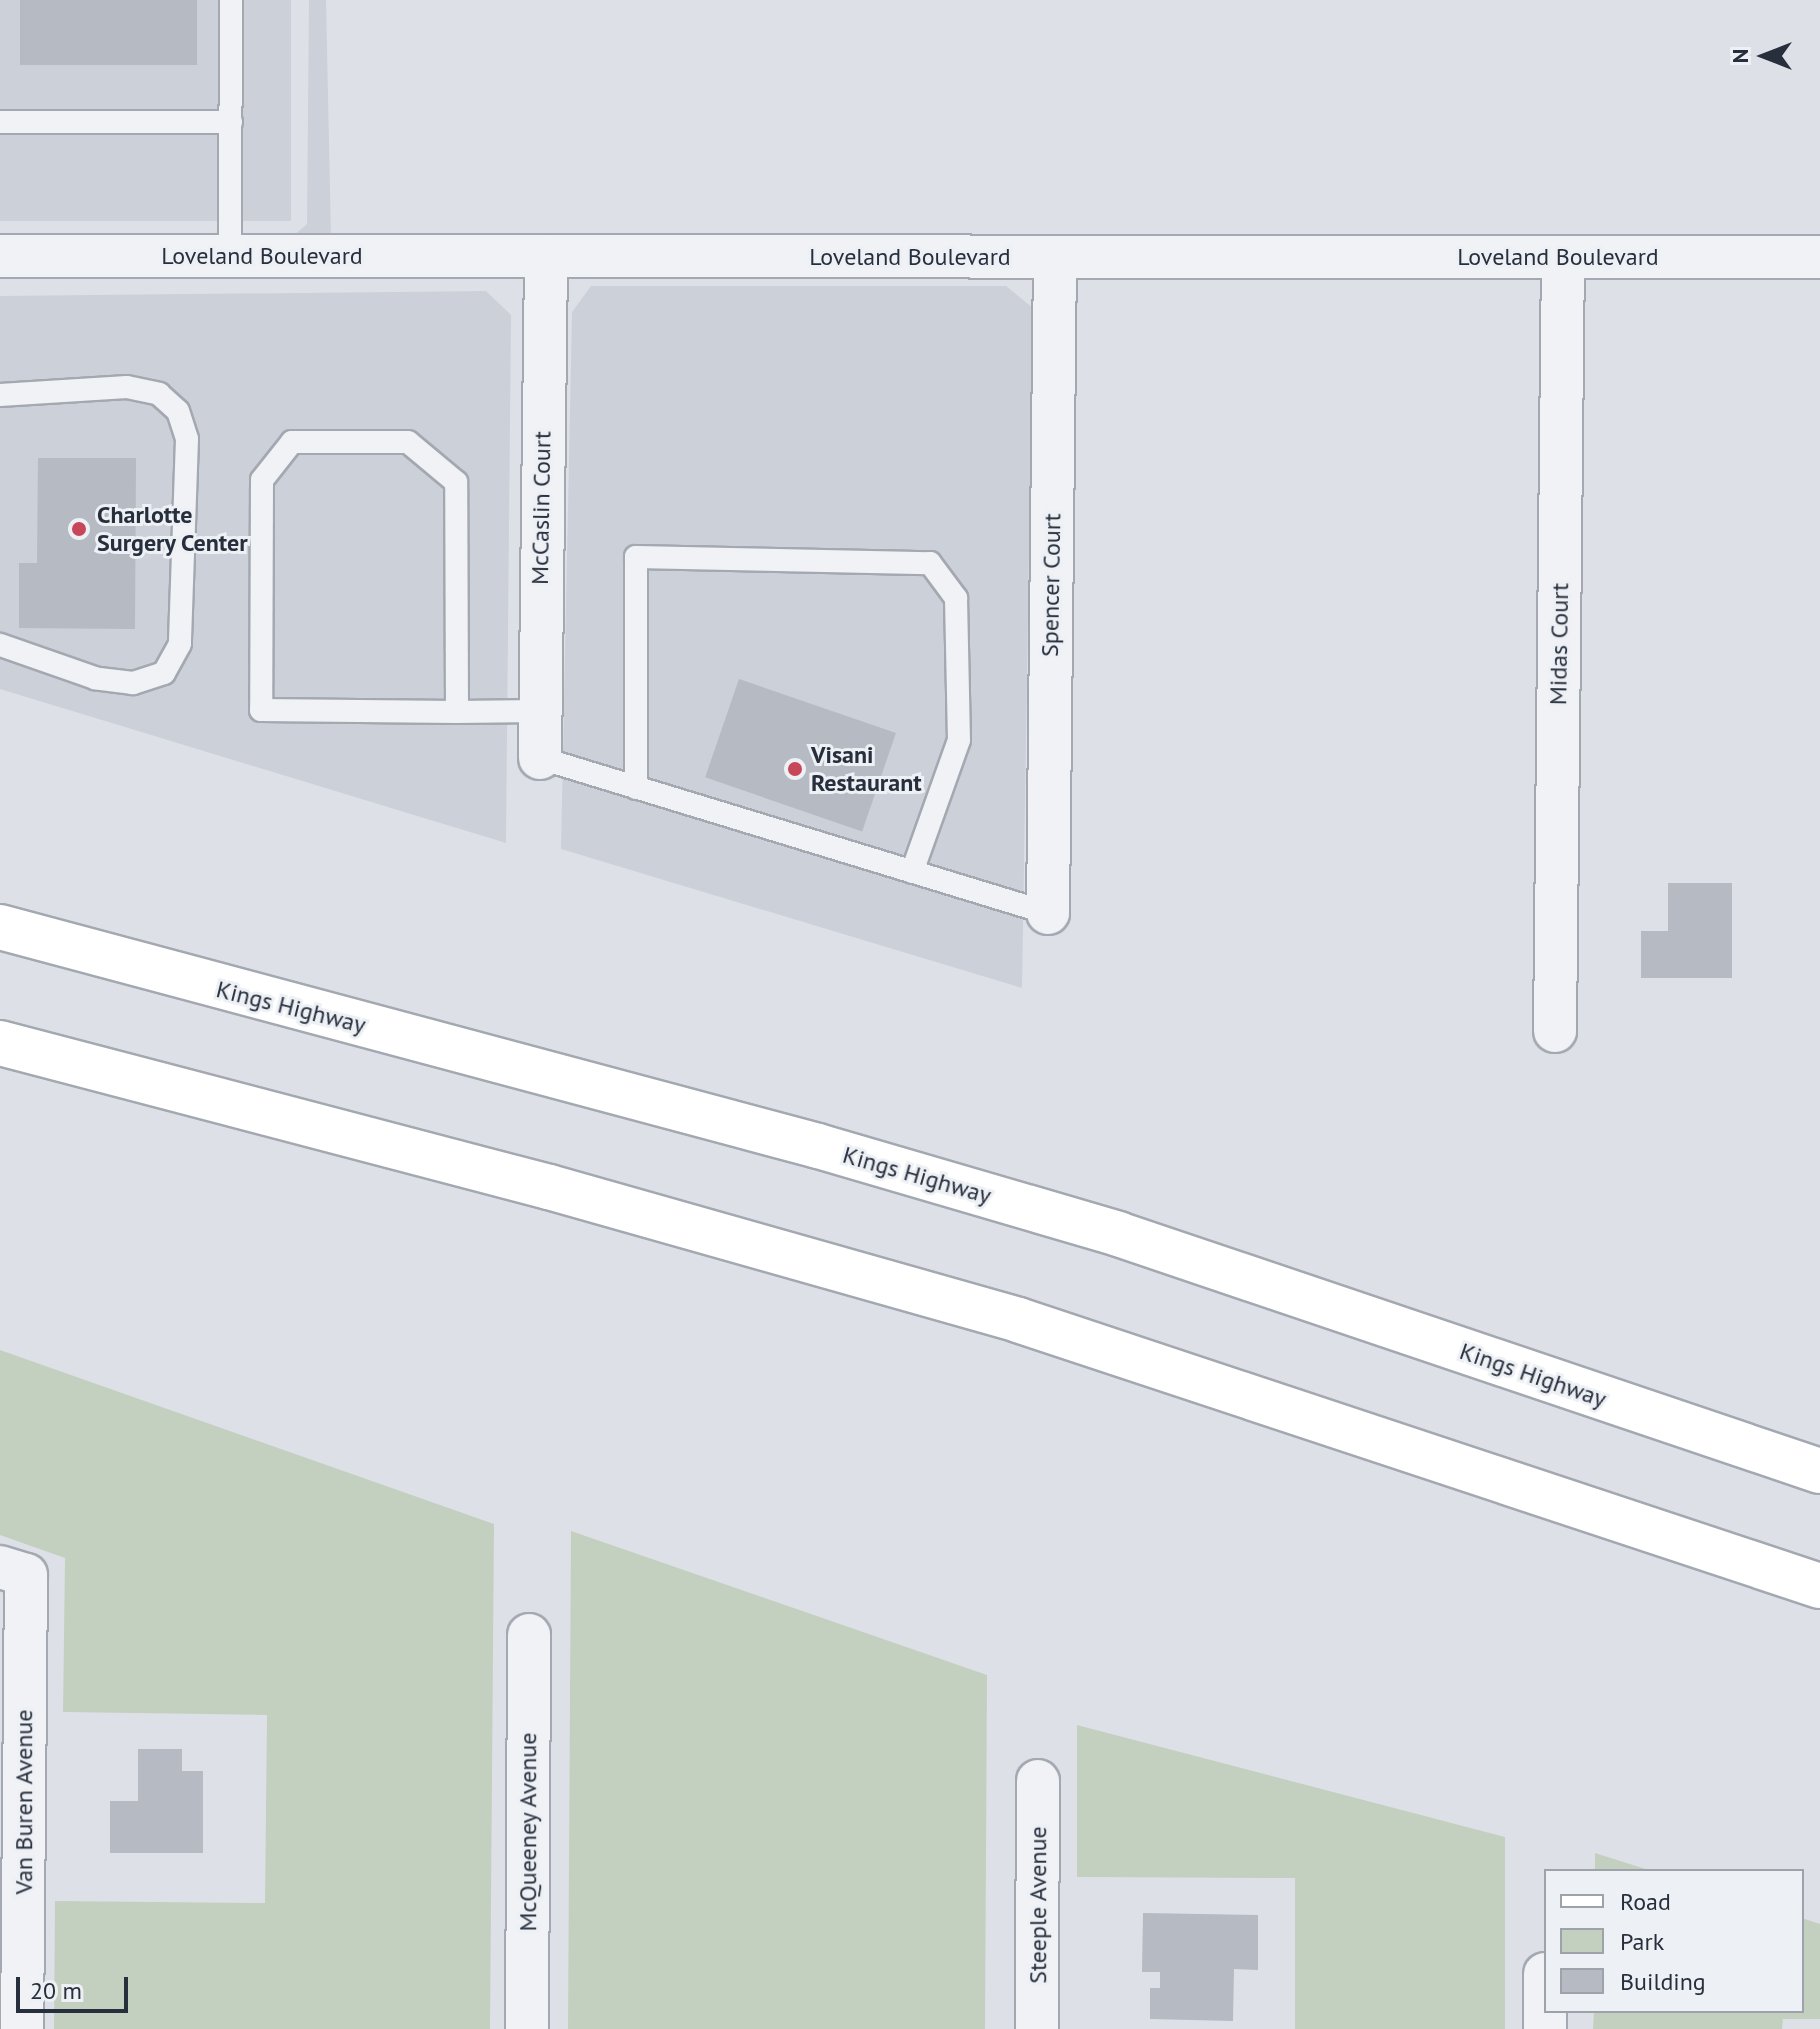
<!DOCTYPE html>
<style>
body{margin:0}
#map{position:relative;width:1820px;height:2029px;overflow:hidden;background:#dde1e7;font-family:"PT Sans",sans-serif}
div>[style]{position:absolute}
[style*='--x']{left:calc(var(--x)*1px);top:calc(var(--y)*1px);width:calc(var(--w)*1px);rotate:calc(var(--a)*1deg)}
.built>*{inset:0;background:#ccd0d8;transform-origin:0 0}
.green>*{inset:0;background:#c3d0bf}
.building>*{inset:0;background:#b5bac3;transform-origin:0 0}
.roads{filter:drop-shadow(2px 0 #a3a8b1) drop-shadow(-2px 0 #a3a8b1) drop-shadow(0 2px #a3a8b1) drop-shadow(0 -2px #a3a8b1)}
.service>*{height:22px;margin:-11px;padding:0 11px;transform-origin:11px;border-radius:11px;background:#f0f2f5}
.minor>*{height:42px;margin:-21px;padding:0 21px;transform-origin:21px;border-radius:21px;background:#f0f2f5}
.secondary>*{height:44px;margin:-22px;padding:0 22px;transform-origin:22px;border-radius:22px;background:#fff}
.dots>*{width:22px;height:22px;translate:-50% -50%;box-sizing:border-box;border:4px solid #edf0f4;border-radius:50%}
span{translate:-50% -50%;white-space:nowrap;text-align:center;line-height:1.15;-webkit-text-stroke:6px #edf0f4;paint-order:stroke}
.street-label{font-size:24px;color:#272f3d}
.poi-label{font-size:24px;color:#272f3d;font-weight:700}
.left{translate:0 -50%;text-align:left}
.legend{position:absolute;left:1544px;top:1869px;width:260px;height:144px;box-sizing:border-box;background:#edf0f4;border:2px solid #9ea3ab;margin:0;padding:10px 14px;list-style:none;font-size:24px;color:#272f3d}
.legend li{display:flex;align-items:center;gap:16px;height:40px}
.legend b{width:40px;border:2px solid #9ea3ab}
.north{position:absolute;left:1724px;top:16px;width:80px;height:80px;-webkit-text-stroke:6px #edf0f4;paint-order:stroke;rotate:270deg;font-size:22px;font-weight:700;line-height:32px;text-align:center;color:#272f3d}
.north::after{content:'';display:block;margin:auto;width:28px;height:36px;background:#272f3d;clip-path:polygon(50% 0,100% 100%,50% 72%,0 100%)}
.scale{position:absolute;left:16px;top:1977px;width:112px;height:36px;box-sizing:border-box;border:4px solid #272f3d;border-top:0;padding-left:10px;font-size:24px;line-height:28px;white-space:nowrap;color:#272f3d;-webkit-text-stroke:6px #edf0f4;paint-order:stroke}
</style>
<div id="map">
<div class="built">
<div style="left:0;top:0;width:291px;height:221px"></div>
<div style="clip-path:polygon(309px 0,326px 0,331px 237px,292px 237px,307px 224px)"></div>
<div style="clip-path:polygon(591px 286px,1006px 286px,1033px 308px,1022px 988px,561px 849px,572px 312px)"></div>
<div style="clip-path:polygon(486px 291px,511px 315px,506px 843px,0 689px,0 296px)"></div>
</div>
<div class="green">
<div style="clip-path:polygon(0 1350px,494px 1524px,490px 2029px,54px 2029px,55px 1901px,265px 1903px,267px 1715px,63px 1712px,65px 1558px,0 1535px)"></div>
<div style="clip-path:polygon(571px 1531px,987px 1675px,985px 2029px,568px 2029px)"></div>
<div style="clip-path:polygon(1077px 1725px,1505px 1837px,1505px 2029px,1295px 2029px,1295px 1878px,1077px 1877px)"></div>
<div style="clip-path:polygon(1595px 1853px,1652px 1871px,1595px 1871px)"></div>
<div style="clip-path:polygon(1802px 1918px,1820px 1924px,1820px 2019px,1783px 2019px,1782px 2029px,1593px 2029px,1594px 2011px,1802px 2011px)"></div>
</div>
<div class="building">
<div style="left:20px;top:0;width:177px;height:65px"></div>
<div style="clip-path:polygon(38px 458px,136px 458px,135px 629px,19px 628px,19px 563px,37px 563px)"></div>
<div style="left:739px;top:679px;width:166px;height:104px;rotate:19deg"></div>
<div style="clip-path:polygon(1668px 883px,1732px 883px,1732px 978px,1641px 978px,1641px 931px,1668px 931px)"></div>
<div style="clip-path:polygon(138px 1749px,182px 1749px,182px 1771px,203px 1771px,203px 1853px,110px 1853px,110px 1801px,138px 1801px)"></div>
<div style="clip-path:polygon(1143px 1913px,1258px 1915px,1258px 1970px,1234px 1969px,1233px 2021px,1150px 2019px,1150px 1988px,1160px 1988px,1160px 1972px,1142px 1972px)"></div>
</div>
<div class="roads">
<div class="service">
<div style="--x:0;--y:122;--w:231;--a:0"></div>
<div style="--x:230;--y:256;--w:256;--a:-89.8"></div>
<div style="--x:0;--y:395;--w:127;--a:-3.6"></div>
<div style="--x:127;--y:387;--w:33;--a:12"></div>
<div style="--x:159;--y:394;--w:25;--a:42"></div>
<div style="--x:178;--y:411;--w:29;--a:72"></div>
<div style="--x:187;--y:439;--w:205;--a:92"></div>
<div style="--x:180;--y:644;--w:33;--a:119"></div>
<div style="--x:164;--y:673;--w:33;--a:162"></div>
<div style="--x:133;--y:683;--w:38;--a:-173"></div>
<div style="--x:95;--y:678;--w:101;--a:-160.8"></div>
<div style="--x:457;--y:712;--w:230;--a:-90.2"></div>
<div style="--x:456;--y:482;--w:62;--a:-140.2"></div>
<div style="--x:408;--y:442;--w:116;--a:180"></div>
<div style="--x:292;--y:442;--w:48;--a:128.3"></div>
<div style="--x:262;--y:480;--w:230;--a:90.2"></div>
<div style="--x:261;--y:710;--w:196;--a:0.6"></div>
<div style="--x:457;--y:712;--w:80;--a:-0.7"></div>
<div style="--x:540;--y:758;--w:531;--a:16.97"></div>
<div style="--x:636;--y:788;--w:231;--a:-90"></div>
<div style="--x:636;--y:557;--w:294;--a:1.2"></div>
<div style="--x:930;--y:563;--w:44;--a:53.4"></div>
<div style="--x:956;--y:598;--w:142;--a:88.8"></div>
<div style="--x:959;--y:740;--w:140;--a:109.6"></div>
</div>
<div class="minor">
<div style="--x:0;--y:256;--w:1820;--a:0.03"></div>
<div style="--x:540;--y:758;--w:501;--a:-89.31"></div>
<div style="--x:1048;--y:913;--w:656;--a:-89.39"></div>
<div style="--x:1555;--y:1031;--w:774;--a:-89.41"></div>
<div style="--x:0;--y:1567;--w:27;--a:17"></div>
<div style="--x:26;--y:1575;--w:454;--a:90.5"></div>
<div style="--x:527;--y:2029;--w:394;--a:-89.7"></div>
<div style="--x:1037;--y:2029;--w:248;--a:-89.8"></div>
<div style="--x:1545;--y:2029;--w:55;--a:-90"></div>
</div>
<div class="secondary">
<div style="--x:0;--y:927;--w:847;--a:14.99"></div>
<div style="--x:818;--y:1146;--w:313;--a:16.3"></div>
<div style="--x:1118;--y:1234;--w:741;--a:18.66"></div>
<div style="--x:0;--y:1043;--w:568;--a:14.7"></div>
<div style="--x:549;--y:1187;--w:487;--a:15.8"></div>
<div style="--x:1018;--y:1320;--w:845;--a:18.35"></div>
</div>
</div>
<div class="dots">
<div style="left:79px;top:529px;background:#c8465a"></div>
<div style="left:795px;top:769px;background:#c8465a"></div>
</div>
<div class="street-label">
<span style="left:262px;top:256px">Loveland Boulevard</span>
<span style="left:910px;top:257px">Loveland Boulevard</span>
<span style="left:1558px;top:257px">Loveland Boulevard</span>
<span style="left:541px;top:508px;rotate:-89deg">McCaslin Court</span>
<span style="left:1051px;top:585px;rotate:-89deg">Spencer Court</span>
<span style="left:1559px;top:644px;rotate:-89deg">Midas Court</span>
<span style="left:291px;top:1007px;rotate:14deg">Kings Highway</span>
<span style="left:917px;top:1175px;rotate:16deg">Kings Highway</span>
<span style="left:1533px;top:1375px;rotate:19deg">Kings Highway</span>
<span style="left:24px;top:1802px;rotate:-90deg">Van Buren Avenue</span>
<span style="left:528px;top:1832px;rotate:-90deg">McQueeney Avenue</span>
<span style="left:1038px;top:1905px;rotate:-90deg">Steeple Avenue</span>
</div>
<div class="poi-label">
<span class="left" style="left:97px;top:529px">Charlotte<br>Surgery Center</span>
<span class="left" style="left:811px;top:769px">Visani<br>Restaurant</span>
</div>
<ul class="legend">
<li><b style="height:10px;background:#fff"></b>Road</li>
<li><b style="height:22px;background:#c3d0bf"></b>Park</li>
<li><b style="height:22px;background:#b5bac3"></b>Building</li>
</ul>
<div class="north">N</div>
<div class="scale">20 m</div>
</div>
